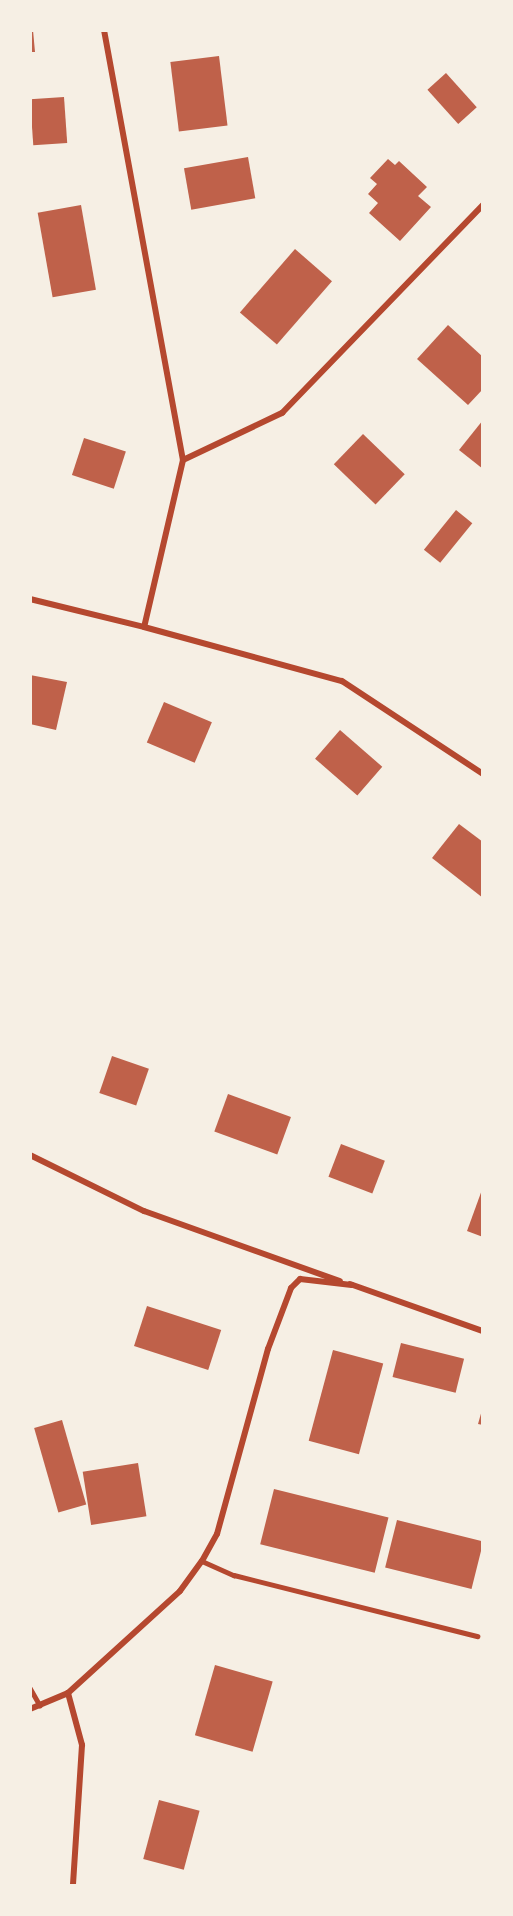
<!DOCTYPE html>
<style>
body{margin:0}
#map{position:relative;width:513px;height:1916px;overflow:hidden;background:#f6efe4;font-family:"Crimson Pro",serif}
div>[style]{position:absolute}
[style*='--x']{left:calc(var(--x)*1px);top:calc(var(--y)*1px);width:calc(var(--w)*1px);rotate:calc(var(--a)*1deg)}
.building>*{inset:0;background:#bf614a;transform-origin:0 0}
.service>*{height:4.5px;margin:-2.25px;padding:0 2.25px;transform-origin:2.25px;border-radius:2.25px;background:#b5482f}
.minor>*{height:6px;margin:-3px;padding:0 3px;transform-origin:3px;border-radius:3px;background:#b5482f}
span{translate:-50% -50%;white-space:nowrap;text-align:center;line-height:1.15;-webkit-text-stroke:4.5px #f6efe4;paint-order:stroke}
.frame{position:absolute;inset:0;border:32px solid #f6efe4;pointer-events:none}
</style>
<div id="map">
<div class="building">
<div style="clip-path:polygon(30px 30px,33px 30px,35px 52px,30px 52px)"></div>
<div style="left:219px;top:56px;width:70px;height:49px;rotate:83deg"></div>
<div style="left:446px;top:73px;width:46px;height:25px;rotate:48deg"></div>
<div style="left:64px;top:97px;width:46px;height:34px;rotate:86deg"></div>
<div style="left:248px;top:157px;width:42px;height:65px;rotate:80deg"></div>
<div style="clip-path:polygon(388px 159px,395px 165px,399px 161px,427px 187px,418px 196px,431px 207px,400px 241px,369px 213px,378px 203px,368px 194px,377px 184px,370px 178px)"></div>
<div style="left:81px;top:205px;width:86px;height:44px;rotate:80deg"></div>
<div style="left:295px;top:249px;width:49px;height:84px;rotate:41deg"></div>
<div style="clip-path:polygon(448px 325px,483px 357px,483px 389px,468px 405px,417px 359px)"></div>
<div style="clip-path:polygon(483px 420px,483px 469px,459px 450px)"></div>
<div style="left:363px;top:434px;width:58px;height:42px;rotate:44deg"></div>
<div style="left:84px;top:438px;width:44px;height:39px;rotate:18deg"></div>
<div style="left:456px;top:510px;width:21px;height:51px;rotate:39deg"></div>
<div style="clip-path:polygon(30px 675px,67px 682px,56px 730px,30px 724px)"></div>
<div style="left:164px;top:702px;width:52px;height:44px;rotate:23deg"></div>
<div style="left:340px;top:730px;width:56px;height:38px;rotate:41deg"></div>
<div style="clip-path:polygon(459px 824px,483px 842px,483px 898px,432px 858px)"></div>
<div style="left:112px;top:1056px;width:39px;height:39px;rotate:19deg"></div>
<div style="left:228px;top:1094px;width:67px;height:40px;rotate:20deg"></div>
<div style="left:341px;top:1144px;width:47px;height:35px;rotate:21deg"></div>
<div style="clip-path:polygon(483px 1187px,483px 1237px,467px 1231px)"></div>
<div style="left:147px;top:1306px;width:78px;height:42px;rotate:18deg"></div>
<div style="left:401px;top:1343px;width:65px;height:35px;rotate:14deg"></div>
<div style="left:333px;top:1350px;width:52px;height:94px;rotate:15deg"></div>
<div style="clip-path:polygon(482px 1410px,483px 1410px,483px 1425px,478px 1424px)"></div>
<div style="left:62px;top:1420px;width:88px;height:29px;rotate:74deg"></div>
<div style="left:138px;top:1463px;width:54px;height:56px;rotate:81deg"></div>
<div style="left:274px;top:1489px;width:118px;height:57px;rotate:14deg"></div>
<div style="left:397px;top:1520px;width:89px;height:49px;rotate:14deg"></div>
<div style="left:215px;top:1665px;width:60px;height:73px;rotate:16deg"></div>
<div style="left:159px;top:1800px;width:42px;height:61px;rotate:15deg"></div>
</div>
<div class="service">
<div style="--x:202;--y:1561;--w:35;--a:24"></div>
<div style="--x:234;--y:1575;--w:251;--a:14.1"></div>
<div style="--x:30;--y:1688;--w:20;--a:60"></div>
</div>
<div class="minor">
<div style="--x:104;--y:30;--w:437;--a:79.6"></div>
<div style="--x:183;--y:460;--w:171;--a:103.1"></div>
<div style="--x:183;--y:460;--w:110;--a:-25.4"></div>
<div style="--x:282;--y:413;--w:289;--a:-46"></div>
<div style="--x:30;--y:599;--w:117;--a:13.8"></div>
<div style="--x:144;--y:627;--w:205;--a:15.3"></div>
<div style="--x:342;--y:681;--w:169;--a:33.4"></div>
<div style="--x:30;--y:1155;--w:127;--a:26.2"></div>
<div style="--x:144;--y:1211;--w:208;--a:19.7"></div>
<div style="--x:350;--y:1284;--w:141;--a:19.5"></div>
<div style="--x:68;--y:1693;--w:54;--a:74.9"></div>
<div style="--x:82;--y:1745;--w:141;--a:93.7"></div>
<div style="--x:30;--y:1709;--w:41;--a:-22.8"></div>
<div style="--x:68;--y:1693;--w:151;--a:-42.3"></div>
<div style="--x:180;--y:1591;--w:37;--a:-54"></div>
<div style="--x:202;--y:1561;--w:31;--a:-61"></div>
<div style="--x:217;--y:1534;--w:192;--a:-74.6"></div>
<div style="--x:268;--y:1349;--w:65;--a:-69.3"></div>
<div style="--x:291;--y:1288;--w:13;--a:-45"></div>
<div style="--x:300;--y:1279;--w:52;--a:6.6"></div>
</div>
<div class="frame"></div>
</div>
